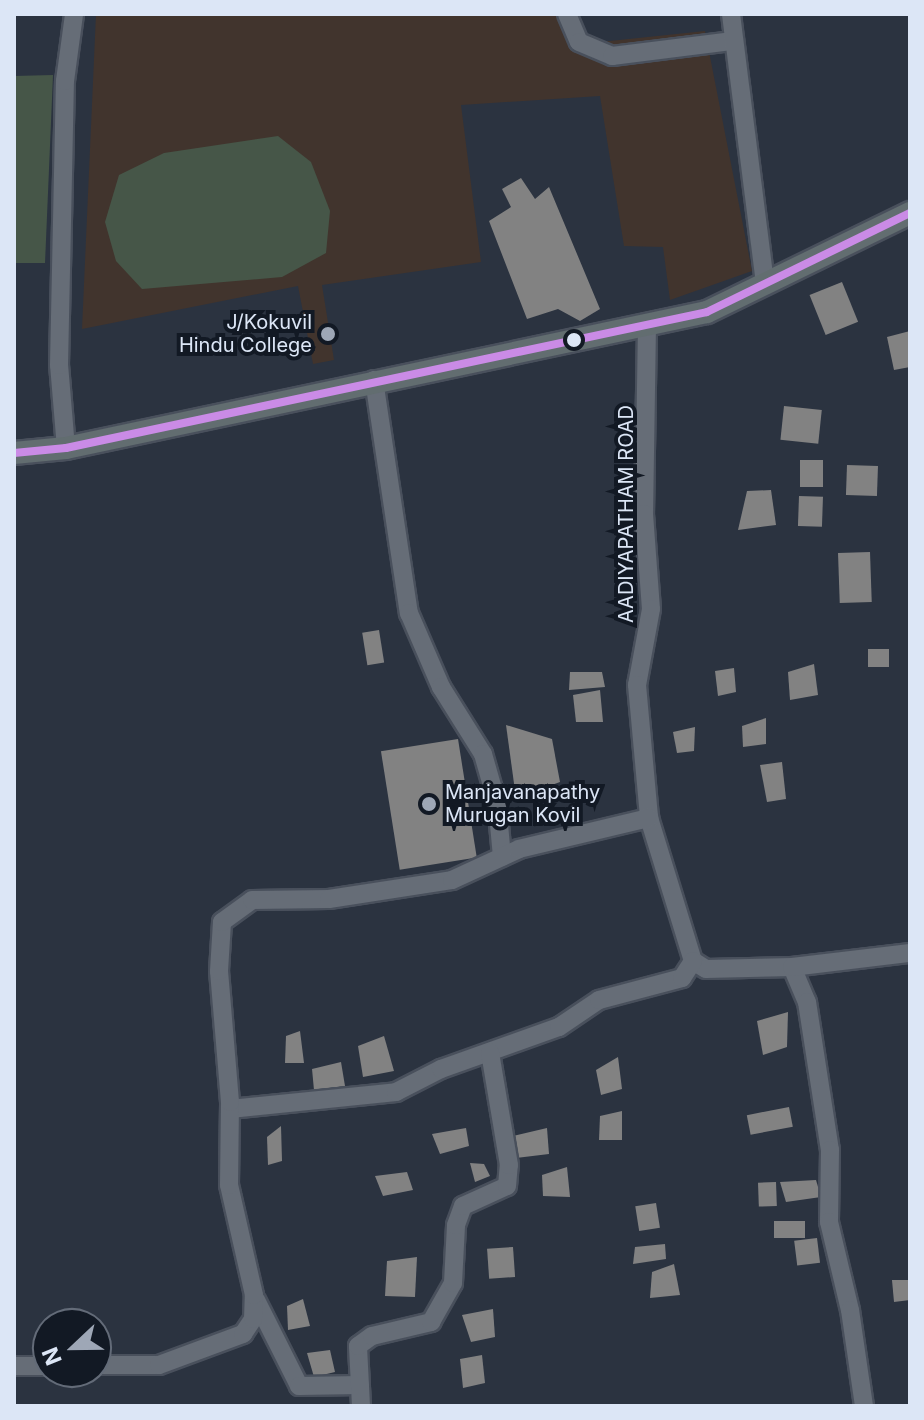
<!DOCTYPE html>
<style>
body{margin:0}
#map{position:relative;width:924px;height:1420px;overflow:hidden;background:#2b3340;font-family:Inter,sans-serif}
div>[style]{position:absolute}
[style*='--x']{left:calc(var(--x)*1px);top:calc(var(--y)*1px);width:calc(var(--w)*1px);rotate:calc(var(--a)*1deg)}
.education>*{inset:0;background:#41342d}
.green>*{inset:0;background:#465648}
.building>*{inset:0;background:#828282;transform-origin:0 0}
.roads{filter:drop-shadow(2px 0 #49505c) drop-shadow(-2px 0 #49505c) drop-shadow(0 2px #49505c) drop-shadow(0 -2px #49505c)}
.minor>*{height:18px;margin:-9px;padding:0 9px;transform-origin:9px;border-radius:9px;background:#666d77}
.major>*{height:22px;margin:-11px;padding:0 11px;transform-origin:11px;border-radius:11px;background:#626d70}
.bus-1>*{height:8px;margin:-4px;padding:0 4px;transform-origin:4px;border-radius:4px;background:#ca8be6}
.dots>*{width:22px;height:22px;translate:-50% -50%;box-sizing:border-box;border:4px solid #121924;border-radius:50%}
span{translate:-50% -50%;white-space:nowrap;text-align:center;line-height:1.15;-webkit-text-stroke:8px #121924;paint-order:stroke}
.poi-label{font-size:20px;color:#dce6f6}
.right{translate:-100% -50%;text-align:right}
.left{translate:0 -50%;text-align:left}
.street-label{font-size:20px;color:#dce6f6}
.frame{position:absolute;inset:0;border:16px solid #dce6f6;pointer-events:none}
.north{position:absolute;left:32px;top:1308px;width:80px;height:80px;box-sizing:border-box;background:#121924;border:2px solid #636b78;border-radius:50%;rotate:248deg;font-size:22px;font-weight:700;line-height:32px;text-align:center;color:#dce6f6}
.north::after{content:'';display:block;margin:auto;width:28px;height:36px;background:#9ea7b6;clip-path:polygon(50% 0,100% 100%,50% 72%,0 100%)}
</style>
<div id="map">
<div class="education">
<div style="clip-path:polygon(96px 14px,554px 14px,581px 44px,705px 31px,752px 271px,670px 300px,663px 247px,624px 246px,600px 96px,461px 105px,481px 262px,322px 285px,334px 360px,313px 364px,298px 286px,82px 329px)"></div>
</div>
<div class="green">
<div style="clip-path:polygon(53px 75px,45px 263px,14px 263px,14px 76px)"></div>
<div style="clip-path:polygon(278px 136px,311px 162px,330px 211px,326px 253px,282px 277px,142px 289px,116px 261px,105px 222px,119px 175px,164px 153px)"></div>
</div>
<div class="building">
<div style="clip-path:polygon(521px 178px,535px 199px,549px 187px,600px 309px,580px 321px,558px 309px,527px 319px,489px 221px,511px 207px,502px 189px)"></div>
<div style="left:842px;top:282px;width:43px;height:35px;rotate:68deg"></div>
<div style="clip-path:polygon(910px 331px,910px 367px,894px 370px,887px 337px)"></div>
<div style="left:784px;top:406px;width:38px;height:34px;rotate:6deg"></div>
<div style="left:800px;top:460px;width:23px;height:27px"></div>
<div style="left:847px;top:465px;width:31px;height:30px;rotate:2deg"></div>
<div style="clip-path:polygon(771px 490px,776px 525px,738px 530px,747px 491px)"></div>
<div style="left:799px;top:496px;width:24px;height:30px;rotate:2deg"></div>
<div style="left:870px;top:552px;width:50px;height:32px;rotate:88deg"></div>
<div style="left:379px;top:630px;width:33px;height:17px;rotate:81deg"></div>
<div style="left:868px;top:649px;width:21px;height:18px"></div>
<div style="clip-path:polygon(814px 664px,818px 695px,790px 700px,788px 672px)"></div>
<div style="clip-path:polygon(734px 668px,736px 692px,718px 696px,715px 671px)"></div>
<div style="clip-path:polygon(570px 672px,602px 672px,605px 687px,569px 690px)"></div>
<div style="clip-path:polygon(600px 690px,603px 722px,576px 722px,573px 695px)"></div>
<div style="clip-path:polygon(766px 718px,766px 744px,743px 747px,742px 726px)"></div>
<div style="clip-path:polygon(506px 725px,552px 739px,560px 782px,516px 798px)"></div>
<div style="clip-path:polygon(695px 727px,694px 751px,677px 753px,673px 732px)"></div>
<div style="left:458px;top:739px;width:120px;height:78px;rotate:81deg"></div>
<div style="clip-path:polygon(782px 762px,786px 799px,767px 802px,760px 765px)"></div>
<div style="clip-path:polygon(788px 1012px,787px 1047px,763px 1055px,757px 1021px)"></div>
<div style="clip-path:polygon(300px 1031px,304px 1063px,285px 1063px,286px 1036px)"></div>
<div style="clip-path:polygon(384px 1036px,394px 1071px,363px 1077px,358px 1046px)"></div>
<div style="clip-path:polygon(618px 1057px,622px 1089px,601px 1095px,596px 1070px)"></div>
<div style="clip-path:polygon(341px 1062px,345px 1086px,314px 1090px,312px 1069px)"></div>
<div style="left:789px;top:1107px;width:20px;height:43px;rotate:79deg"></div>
<div style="clip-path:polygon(622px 1111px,622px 1140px,599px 1140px,600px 1116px)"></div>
<div style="clip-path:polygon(281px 1126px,282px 1161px,268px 1165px,267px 1137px)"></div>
<div style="clip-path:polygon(466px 1128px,469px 1146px,440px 1154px,432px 1134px)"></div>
<div style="clip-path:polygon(547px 1128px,549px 1154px,516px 1158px,513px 1136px)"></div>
<div style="clip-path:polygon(470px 1163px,484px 1164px,490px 1176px,475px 1182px)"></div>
<div style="clip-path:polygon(567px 1167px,570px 1197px,543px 1196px,542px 1175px)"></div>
<div style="clip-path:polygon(407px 1172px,413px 1190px,383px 1196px,375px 1176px)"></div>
<div style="clip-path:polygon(816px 1180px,821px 1197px,786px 1202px,780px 1182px)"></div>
<div style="left:776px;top:1182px;width:24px;height:18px;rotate:88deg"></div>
<div style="left:656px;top:1203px;width:25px;height:21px;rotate:81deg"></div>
<div style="left:774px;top:1221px;width:31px;height:17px"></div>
<div style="left:817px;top:1238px;width:25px;height:23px;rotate:83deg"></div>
<div style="clip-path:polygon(665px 1244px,666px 1259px,633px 1264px,635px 1247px)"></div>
<div style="left:513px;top:1247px;width:30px;height:26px;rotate:86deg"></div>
<div style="clip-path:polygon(417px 1257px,415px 1297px,385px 1296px,387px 1261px)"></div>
<div style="clip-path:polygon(674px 1264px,680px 1295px,650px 1298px,652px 1272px)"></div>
<div style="clip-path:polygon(892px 1280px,910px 1280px,910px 1300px,894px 1302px)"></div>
<div style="clip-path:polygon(303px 1299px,310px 1326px,288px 1330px,287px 1306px)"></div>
<div style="clip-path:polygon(493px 1309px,495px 1337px,471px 1342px,462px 1315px)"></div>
<div style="clip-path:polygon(330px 1350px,335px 1372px,314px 1377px,307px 1353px)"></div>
<div style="clip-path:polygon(482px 1355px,485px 1383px,463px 1388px,460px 1359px)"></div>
</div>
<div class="roads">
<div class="minor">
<div style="--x:567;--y:14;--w:30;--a:67"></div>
<div style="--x:579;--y:42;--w:36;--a:23"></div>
<div style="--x:612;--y:56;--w:122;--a:-7.1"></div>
<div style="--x:731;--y:14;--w:273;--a:82.8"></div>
<div style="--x:647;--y:325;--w:189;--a:90.9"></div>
<div style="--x:644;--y:514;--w:95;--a:85.8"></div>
<div style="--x:651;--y:609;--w:77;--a:100.4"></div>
<div style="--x:637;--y:685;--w:134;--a:84.8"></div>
<div style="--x:649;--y:818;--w:150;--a:72.9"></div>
<div style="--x:693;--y:961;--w:15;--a:32"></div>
<div style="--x:706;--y:969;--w:86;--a:-1.3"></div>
<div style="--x:792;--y:967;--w:38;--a:67"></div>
<div style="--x:807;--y:1002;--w:150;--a:81.2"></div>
<div style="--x:830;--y:1150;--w:72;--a:90.8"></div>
<div style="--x:829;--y:1222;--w:90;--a:76.6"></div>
<div style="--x:850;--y:1310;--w:97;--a:81.7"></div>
<div style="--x:374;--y:380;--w:236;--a:81.5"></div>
<div style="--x:409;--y:613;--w:81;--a:66.6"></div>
<div style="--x:441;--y:687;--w:79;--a:57.9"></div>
<div style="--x:483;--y:754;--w:51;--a:74.1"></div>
<div style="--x:497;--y:803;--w:54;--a:84.7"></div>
<div style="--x:66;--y:448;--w:83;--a:-94.8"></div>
<div style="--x:59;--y:365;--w:284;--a:-88.8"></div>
<div style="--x:65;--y:81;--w:68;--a:-82.3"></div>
<div style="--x:792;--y:967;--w:119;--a:-6.8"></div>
<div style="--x:230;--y:1109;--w:167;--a:-5.8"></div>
<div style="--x:396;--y:1092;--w:51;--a:-27.1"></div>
<div style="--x:441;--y:1069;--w:125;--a:-19.6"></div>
<div style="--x:559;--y:1027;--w:48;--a:-34"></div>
<div style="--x:599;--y:1000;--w:86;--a:-14.8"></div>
<div style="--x:682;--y:978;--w:20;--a:-57"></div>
<div style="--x:256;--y:1300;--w:96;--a:63.4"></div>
<div style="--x:299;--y:1386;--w:61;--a:-0.9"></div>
<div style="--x:96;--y:1365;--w:63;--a:0"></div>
<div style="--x:159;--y:1365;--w:90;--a:-20.3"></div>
<div style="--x:243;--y:1334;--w:18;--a:-56"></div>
<div style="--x:253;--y:1319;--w:24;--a:-88"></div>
<div style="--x:254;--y:1295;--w:113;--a:-102.8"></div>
<div style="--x:229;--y:1185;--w:83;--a:-89.3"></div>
<div style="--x:230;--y:1102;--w:131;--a:-94.8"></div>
<div style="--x:219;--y:971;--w:49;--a:-86.5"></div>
<div style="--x:222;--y:922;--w:37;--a:-36"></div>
<div style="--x:252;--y:900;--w:77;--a:-0.7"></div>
<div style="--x:329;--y:899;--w:124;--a:-8.8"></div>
<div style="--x:452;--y:880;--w:74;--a:-24.8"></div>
<div style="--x:519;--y:849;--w:134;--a:-13.4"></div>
<div style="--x:14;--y:1366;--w:34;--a:0"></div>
<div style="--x:361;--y:1406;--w:60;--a:-92.9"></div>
<div style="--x:358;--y:1346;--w:17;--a:-36"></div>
<div style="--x:372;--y:1336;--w:61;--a:-13.3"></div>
<div style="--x:431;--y:1322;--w:45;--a:-60.6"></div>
<div style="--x:453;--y:1283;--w:58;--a:-87"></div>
<div style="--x:456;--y:1225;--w:20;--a:-70"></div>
<div style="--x:463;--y:1206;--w:48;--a:-24.4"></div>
<div style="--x:507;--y:1186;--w:21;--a:-85"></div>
<div style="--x:509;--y:1165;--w:114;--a:-99.6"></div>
</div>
<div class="major">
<div style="--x:14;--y:453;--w:52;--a:-5.5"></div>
<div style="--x:66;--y:448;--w:655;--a:-11.98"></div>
<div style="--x:707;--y:312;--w:226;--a:-26"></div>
</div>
</div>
<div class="bus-1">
<div style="--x:14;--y:453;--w:52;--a:-5.5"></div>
<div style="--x:66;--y:448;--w:655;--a:-11.98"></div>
<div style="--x:707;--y:312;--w:226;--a:-26"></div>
</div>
<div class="dots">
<div style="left:328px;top:334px;background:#9ea7b6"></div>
<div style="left:574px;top:340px;background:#dce6f6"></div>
<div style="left:429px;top:804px;background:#9ea7b6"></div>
</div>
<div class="poi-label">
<span class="right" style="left:312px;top:334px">J/Kokuvil<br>Hindu College</span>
<span class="left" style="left:445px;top:804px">Manjavanapathy<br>Murugan Kovil</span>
</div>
<div class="street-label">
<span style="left:626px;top:514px;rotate:-90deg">AADIYAPATHAM ROAD</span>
</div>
<div class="frame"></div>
<div class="north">N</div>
</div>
